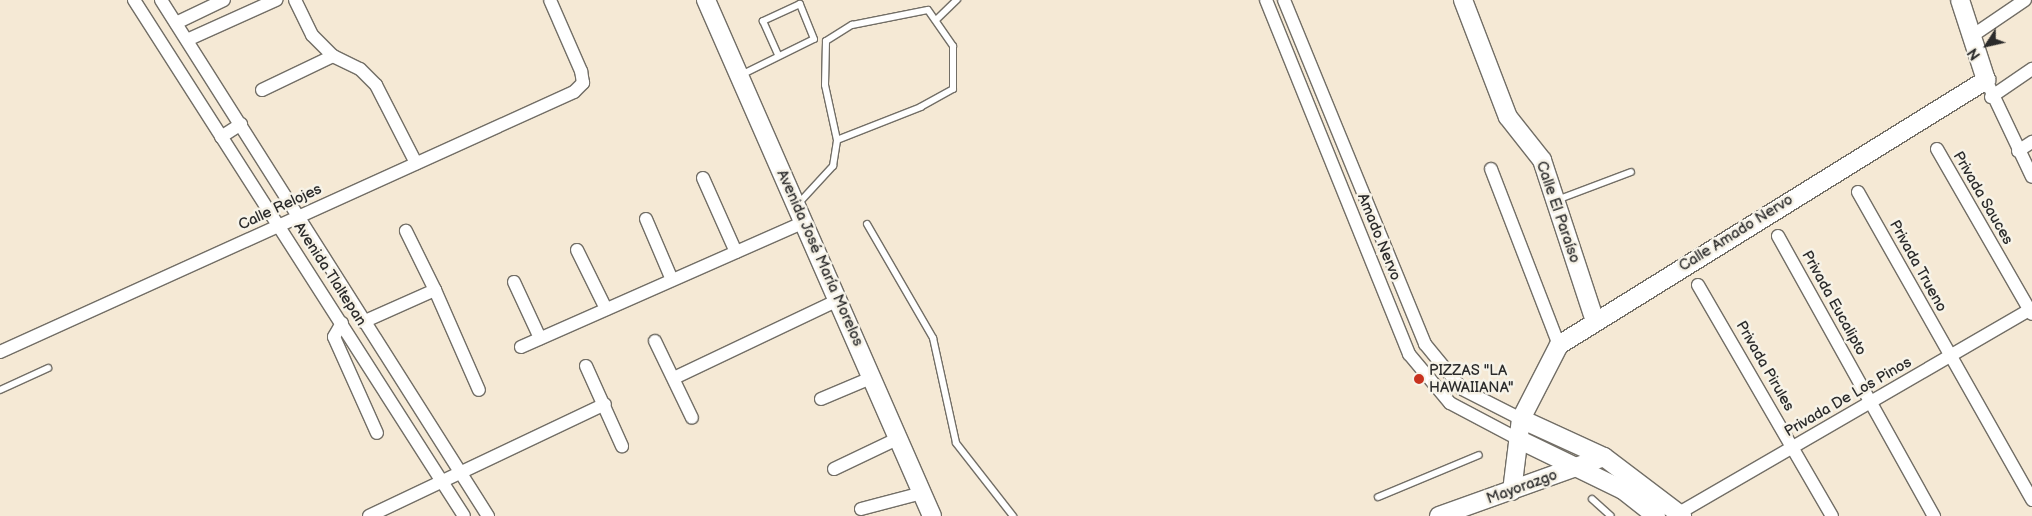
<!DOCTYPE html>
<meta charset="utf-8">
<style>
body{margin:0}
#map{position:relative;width:2032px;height:516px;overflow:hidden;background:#f5e9d5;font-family:"Balsamiq Sans",sans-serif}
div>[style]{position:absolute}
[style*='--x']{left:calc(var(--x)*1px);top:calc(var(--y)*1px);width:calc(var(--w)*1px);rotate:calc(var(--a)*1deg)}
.roads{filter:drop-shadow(1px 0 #726e66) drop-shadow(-1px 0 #726e66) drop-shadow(0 1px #726e66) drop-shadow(0 -1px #726e66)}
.service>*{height:6px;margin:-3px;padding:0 3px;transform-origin:3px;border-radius:3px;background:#fff}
.minor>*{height:12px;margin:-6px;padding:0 6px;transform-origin:6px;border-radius:6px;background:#fff}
.secondary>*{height:18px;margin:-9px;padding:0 9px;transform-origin:9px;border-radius:9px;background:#fff}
.dots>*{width:14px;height:14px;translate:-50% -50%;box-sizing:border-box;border:2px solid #f7f3e8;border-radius:50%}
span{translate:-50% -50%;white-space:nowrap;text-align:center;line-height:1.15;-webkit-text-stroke:5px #f7f3e8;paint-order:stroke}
.street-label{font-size:15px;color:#2b2b2b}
.poi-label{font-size:15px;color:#2b2b2b}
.left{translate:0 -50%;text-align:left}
.north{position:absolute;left:1962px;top:20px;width:50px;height:50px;-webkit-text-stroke:4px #f7f3e8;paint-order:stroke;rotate:235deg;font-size:14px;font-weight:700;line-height:20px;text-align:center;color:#2b2b2b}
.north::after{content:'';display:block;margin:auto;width:18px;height:22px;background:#2b2b2b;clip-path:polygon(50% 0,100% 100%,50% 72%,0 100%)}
</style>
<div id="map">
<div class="roads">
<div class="service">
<div style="--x:937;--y:19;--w:28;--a:-44"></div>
<div style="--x:741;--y:75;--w:81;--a:-26.3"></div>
<div style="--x:814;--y:39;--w:38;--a:-112"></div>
<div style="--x:800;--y:4;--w:41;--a:155.3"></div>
<div style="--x:763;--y:21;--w:36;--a:66"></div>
<div style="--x:1557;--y:200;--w:79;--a:-20.7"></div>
<div style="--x:798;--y:204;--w:52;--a:-47.4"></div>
<div style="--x:833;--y:166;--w:26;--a:-81"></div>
<div style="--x:837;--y:140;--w:56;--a:-102.3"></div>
<div style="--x:825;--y:85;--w:44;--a:-88.7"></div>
<div style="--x:826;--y:41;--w:31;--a:-32"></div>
<div style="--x:852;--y:25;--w:77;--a:-11.2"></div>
<div style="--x:928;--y:10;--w:44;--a:55.2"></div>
<div style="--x:953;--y:46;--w:43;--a:90"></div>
<div style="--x:953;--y:89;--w:37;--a:151"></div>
<div style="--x:921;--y:107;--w:90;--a:158.6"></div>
<div style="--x:867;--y:224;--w:132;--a:59.9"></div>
<div style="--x:933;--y:338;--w:107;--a:77.6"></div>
<div style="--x:956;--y:443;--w:93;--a:52"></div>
<div style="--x:0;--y:390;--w:53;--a:-24.6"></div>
<div style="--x:1378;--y:497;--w:109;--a:-22.6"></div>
<div style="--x:1592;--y:499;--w:25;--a:42"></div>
</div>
<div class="minor">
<div style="--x:134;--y:0;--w:612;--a:57.4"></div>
<div style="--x:161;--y:0;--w:611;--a:57.64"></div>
<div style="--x:295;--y:0;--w:39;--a:64"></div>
<div style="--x:312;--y:35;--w:30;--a:45"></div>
<div style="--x:333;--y:56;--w:30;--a:26"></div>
<div style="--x:360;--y:69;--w:23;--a:45"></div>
<div style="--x:376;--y:85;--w:88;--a:62.9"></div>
<div style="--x:1266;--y:0;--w:382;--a:68"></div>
<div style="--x:1409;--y:354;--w:64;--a:50.1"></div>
<div style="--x:1450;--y:403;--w:77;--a:27.9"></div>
<div style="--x:1284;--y:0;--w:372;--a:67.7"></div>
<div style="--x:1425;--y:344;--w:58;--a:50.6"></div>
<div style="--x:1462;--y:389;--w:66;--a:27"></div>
<div style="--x:176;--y:23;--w:53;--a:-25.6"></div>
<div style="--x:1972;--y:36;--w:64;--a:-34.2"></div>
<div style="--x:187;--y:40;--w:98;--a:-24.2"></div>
<div style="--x:1986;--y:80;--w:107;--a:64.6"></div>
<div style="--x:262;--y:90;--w:79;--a:-25.6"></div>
<div style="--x:1991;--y:97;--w:50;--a:-34.3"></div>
<div style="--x:221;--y:137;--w:24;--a:-33"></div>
<div style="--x:1937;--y:149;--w:190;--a:60.1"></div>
<div style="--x:2018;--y:151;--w:17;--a:-33"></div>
<div style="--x:1491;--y:169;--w:189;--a:68.9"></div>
<div style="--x:703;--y:178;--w:81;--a:66"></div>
<div style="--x:1858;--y:192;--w:354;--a:60.5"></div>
<div style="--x:646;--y:219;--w:66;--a:66.9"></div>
<div style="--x:1778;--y:236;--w:321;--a:60.9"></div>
<div style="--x:577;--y:250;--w:66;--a:63.8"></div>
<div style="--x:514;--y:282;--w:62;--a:65.1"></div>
<div style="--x:1698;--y:285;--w:267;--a:59.9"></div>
<div style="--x:435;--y:290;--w:109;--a:66.3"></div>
<div style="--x:363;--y:322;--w:79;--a:-24"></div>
<div style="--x:435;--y:290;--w:66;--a:-116.2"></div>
<div style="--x:342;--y:323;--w:16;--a:120"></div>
<div style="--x:334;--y:337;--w:105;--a:65.9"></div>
<div style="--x:655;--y:341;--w:85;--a:64.3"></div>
<div style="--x:521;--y:347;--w:309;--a:-23.8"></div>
<div style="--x:0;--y:352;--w:630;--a:-24.37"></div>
<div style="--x:574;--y:92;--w:13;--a:-45"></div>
<div style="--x:583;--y:83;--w:12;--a:-99"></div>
<div style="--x:581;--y:71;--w:77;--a:-113.6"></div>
<div style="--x:586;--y:366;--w:88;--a:65.8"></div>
<div style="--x:674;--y:378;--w:182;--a:-25.4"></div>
<div style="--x:821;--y:399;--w:56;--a:-22.9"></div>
<div style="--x:834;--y:469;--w:72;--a:-25.5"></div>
<div style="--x:861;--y:509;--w:63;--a:-14.7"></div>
<div style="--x:1679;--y:513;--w:408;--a:-30.1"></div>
<div style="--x:369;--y:516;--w:261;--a:-25.4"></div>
</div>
<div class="secondary">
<div style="--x:706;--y:0;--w:563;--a:66.35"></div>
<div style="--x:1463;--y:0;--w:125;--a:69"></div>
<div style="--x:1508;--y:117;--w:55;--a:51.7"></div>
<div style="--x:1542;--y:160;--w:169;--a:71.8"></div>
<div style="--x:1521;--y:419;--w:91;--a:24.6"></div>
<div style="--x:1604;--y:457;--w:98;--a:37.1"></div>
<div style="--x:1518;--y:439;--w:117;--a:25.9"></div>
<div style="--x:1623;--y:490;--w:42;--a:38.2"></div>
<div style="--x:1512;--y:491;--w:73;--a:-82.9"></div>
<div style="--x:1521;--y:419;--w:83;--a:-62.8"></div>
<div style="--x:1559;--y:345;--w:503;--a:-31.82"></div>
<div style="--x:1986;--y:80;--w:84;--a:-108"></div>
<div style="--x:1439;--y:516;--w:175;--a:-19.7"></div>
</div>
</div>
<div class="dots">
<div style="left:1419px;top:379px;background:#c8321e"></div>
</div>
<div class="street-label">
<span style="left:1983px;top:198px;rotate:60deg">Privada Sauces</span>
<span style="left:280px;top:207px;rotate:-25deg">Calle Relojes</span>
<span style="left:1558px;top:212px;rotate:71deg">Calle El Paraíso</span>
<span style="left:1736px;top:233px;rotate:-32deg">Calle Amado Nervo</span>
<span style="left:1379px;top:237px;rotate:68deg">Amado Nervo</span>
<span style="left:820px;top:258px;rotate:66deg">Avenida José María Morelos</span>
<span style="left:1918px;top:266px;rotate:61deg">Privada Trueno</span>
<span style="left:330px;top:274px;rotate:57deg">Avenida Tlaltepan</span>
<span style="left:1834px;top:303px;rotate:61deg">Privada Eucalipto</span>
<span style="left:1765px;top:366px;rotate:60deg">Privada Pirules</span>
<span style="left:1848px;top:397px;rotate:-30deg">Privada De Los Pinos</span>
<span style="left:1522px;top:487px;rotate:-20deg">Mayorazgo</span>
</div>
<div class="poi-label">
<span class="left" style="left:1429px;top:379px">PIZZAS "LA<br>HAWAIIANA"</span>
</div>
<div class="north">N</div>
</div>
